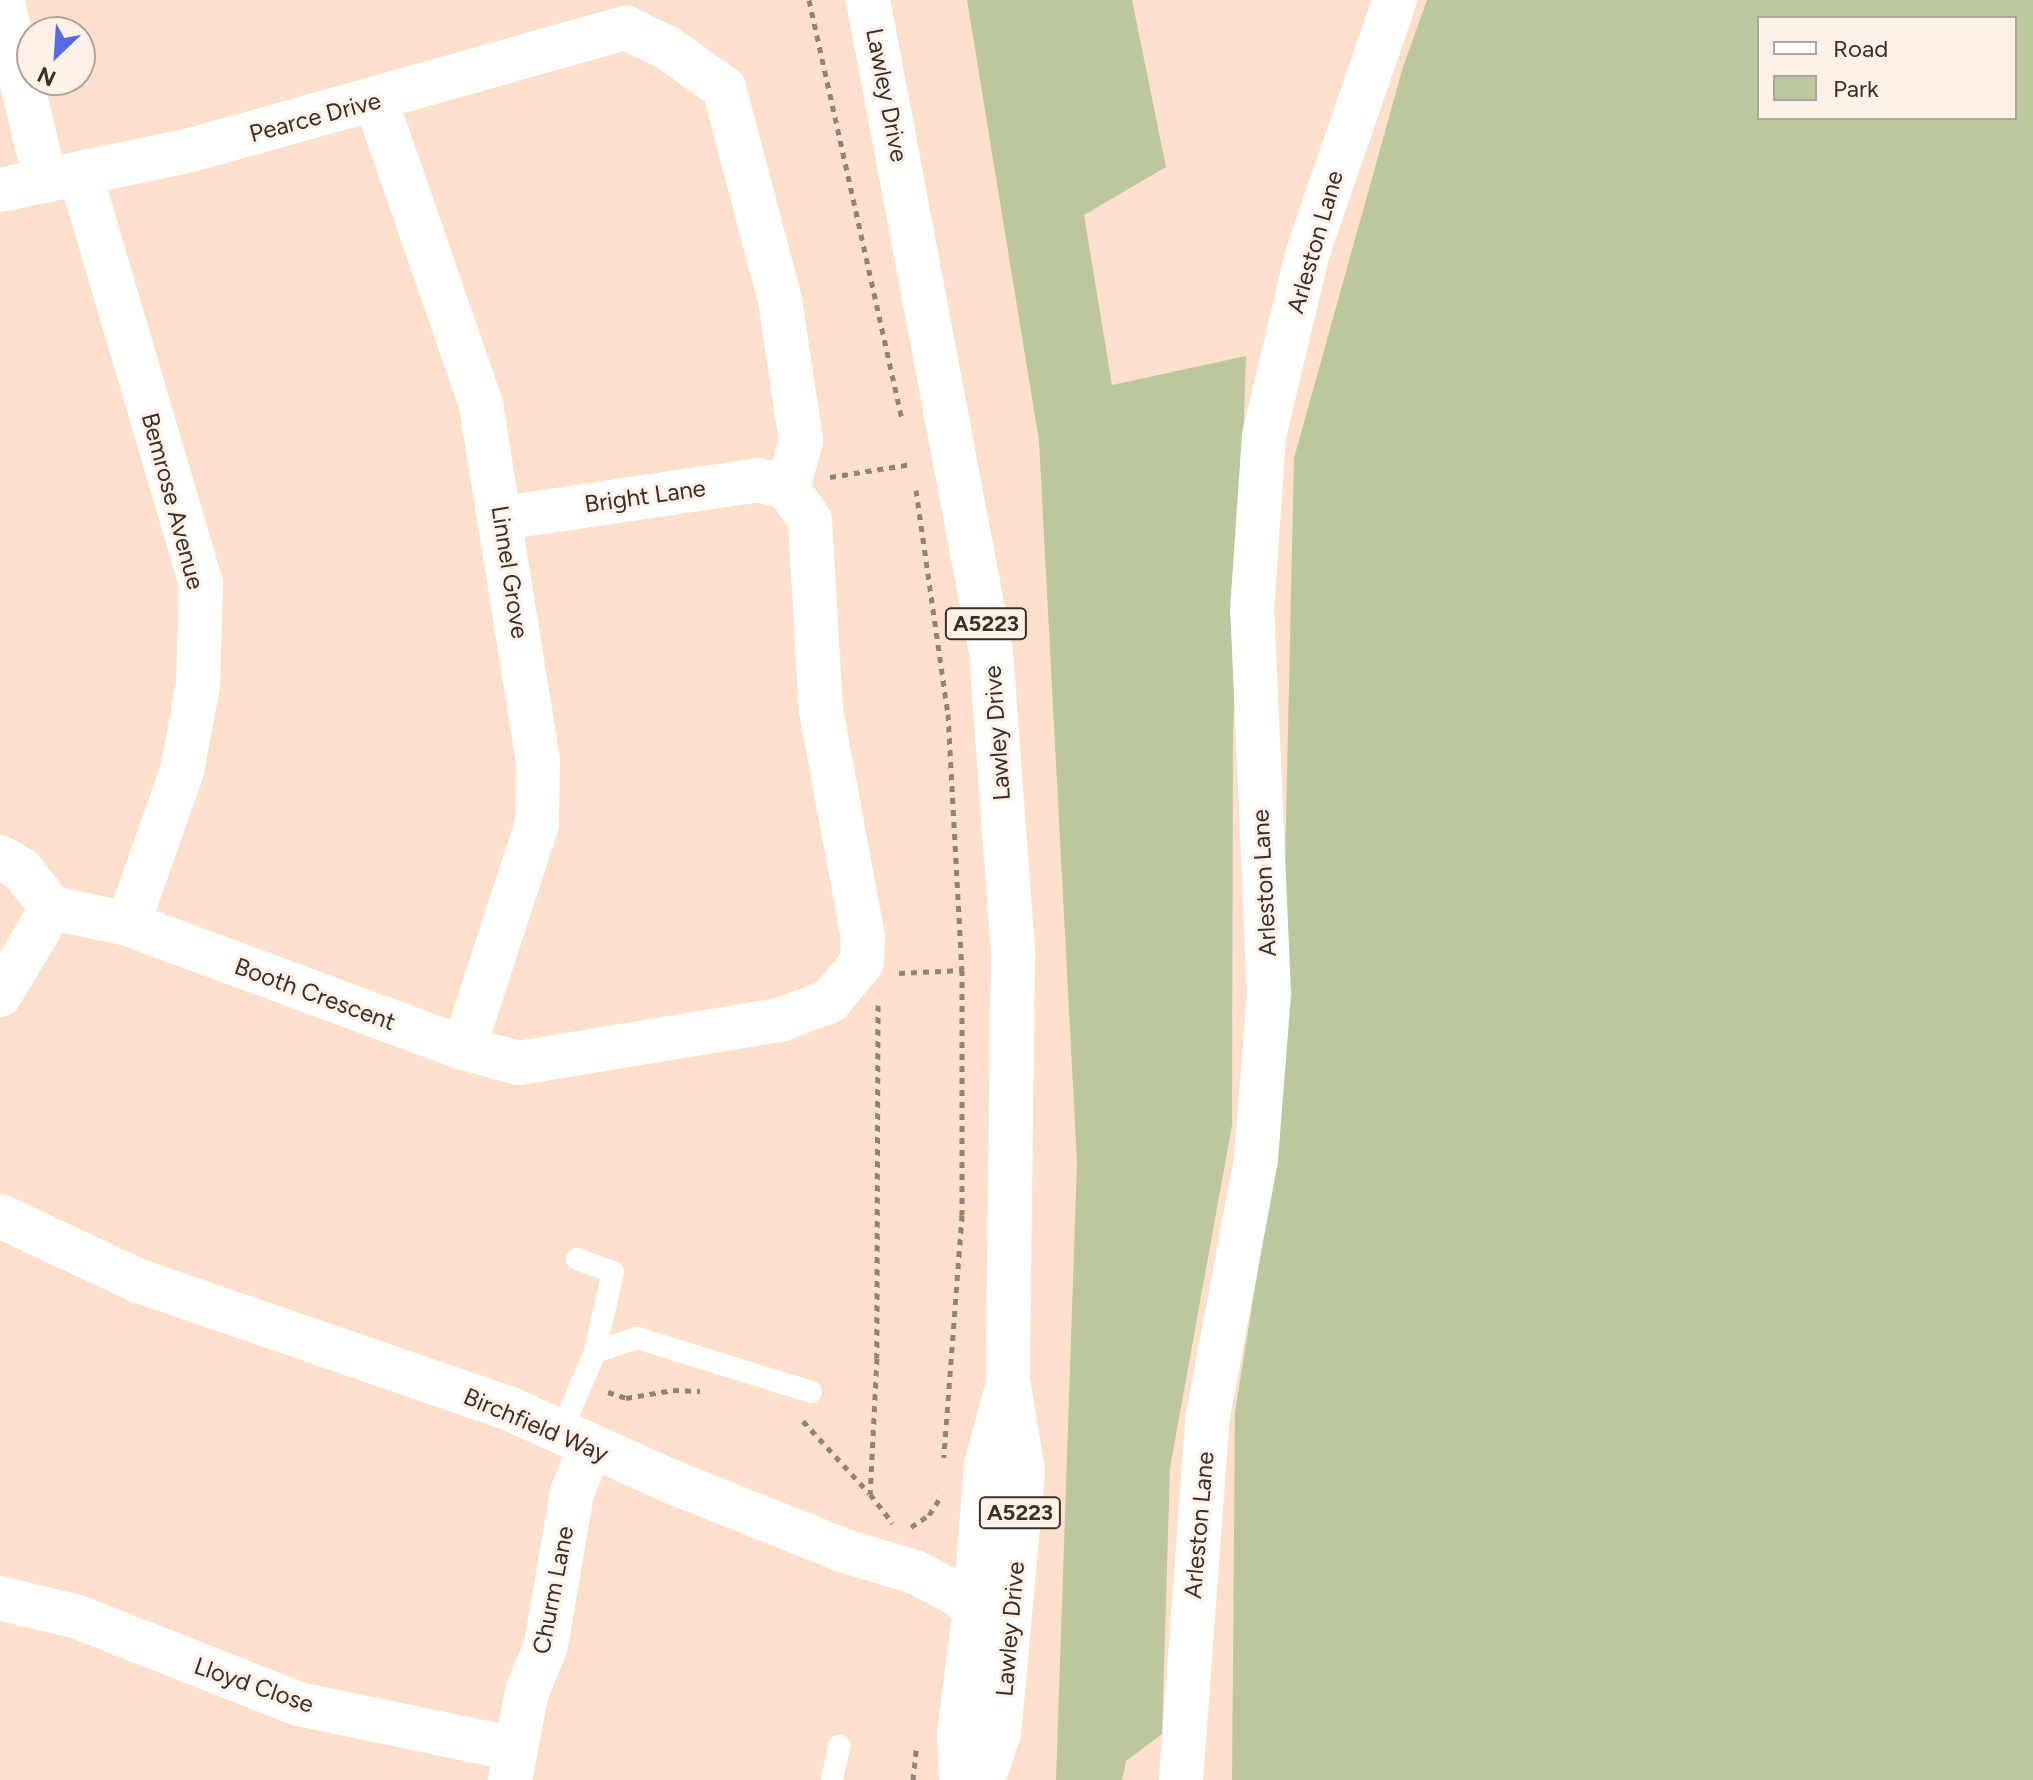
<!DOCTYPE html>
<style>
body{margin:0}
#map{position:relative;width:2033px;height:1780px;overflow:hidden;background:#fde0cb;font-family:Figtree,sans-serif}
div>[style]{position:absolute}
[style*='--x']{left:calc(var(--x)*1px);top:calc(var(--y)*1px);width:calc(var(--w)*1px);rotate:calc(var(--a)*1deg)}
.green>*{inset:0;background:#bdc79f}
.path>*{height:5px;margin-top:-2.5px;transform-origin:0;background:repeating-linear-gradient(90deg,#968274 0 6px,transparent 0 12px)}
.lane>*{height:22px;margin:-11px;padding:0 11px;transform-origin:11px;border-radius:11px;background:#fff}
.street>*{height:44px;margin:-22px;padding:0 22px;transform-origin:22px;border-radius:22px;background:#fff}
.primary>*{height:44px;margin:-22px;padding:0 22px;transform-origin:22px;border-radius:22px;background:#fff}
span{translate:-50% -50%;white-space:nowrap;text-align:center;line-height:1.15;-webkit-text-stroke:6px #fdf1e9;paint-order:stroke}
.shield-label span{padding:2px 6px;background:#fdf1e9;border:2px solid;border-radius:6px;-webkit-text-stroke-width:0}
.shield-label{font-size:22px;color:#3b3028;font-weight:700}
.street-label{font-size:24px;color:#3b3028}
.legend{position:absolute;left:1757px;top:16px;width:260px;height:104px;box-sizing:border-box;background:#fdf1e9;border:2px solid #afa49c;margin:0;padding:10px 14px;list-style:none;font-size:24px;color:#3b3028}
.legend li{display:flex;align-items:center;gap:16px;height:40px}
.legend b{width:40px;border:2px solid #afa49c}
.north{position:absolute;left:16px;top:16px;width:80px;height:80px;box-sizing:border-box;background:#fdf1e9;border:2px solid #afa49c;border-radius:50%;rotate:205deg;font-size:22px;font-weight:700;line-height:32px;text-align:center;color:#3b3028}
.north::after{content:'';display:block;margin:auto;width:28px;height:36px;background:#566ae1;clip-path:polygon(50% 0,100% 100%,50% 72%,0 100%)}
</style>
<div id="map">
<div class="green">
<div style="clip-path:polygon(967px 0,1132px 0,1166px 167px,1084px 215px,1112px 385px,1246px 356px,1233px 735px,1232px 1125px,1170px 1468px,1162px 1734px,1126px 1761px,1122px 1780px,1056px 1780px,1077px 1162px,1039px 441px)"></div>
<div style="clip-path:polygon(evenodd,1427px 0,2033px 0,2033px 1780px,1232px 1780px,1235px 1412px,1279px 1138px,1294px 458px,1403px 67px,1427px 0,1759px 18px,2015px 18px,2015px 118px,1759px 118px,1759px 18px)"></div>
</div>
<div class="path">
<div style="--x:809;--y:0;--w:428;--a:77.5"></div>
<div style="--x:830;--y:477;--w:83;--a:-9"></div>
<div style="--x:916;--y:490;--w:226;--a:81.9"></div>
<div style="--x:948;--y:714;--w:256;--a:86.9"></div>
<div style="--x:962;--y:970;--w:245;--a:90"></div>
<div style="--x:962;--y:1215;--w:243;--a:94.3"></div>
<div style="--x:899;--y:973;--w:63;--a:-2.7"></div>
<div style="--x:878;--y:1005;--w:353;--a:90.2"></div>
<div style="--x:877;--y:1358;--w:136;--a:92.9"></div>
<div style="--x:870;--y:1494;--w:37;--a:52"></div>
<div style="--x:608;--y:1392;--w:19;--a:18"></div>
<div style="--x:626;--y:1398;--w:48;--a:-9.7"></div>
<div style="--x:673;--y:1390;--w:27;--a:2"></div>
<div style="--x:803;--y:1421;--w:98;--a:47.5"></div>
<div style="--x:911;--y:1527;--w:22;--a:-34"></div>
<div style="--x:929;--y:1515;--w:24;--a:-57"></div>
<div style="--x:913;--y:1780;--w:31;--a:-84"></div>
</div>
<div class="lane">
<div style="--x:577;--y:1259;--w:38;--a:20"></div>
<div style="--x:613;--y:1272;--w:82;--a:102.7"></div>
<div style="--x:560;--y:1434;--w:89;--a:-66.9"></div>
<div style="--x:595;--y:1352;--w:44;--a:-18.4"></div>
<div style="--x:637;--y:1338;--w:182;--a:17.2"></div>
<div style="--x:832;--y:1780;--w:35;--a:-78"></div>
</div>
<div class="street">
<div style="--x:2;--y:0;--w:184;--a:76.5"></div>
<div style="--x:626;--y:28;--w:44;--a:25.4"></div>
<div style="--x:666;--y:47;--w:71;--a:35.3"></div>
<div style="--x:724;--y:88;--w:219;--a:75.2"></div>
<div style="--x:780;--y:300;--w:142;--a:81.5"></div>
<div style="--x:801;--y:440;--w:50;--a:105.2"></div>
<div style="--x:376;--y:101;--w:322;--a:70.9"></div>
<div style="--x:481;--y:405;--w:359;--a:80.9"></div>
<div style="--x:538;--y:759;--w:65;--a:90.9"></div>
<div style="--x:537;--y:824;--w:236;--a:108.1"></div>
<div style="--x:80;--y:173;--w:429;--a:73.6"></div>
<div style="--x:201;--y:585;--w:100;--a:91.7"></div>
<div style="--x:198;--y:685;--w:87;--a:100.5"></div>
<div style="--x:182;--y:771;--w:162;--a:109.4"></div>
<div style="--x:0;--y:190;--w:195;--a:-11.8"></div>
<div style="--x:191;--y:150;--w:452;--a:-15.7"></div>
<div style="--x:502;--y:518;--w:259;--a:-8.4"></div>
<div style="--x:758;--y:480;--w:31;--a:15"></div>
<div style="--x:0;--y:857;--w:24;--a:30"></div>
<div style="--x:21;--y:869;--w:50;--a:51.5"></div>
<div style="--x:52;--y:908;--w:78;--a:11.9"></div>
<div style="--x:128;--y:924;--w:358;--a:20.3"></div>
<div style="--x:464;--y:1048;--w:57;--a:15.3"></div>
<div style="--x:519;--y:1063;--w:265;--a:-9.4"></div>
<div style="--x:780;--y:1020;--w:53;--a:-20.8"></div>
<div style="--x:830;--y:1001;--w:50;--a:-50.6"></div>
<div style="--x:862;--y:962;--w:25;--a:-88"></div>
<div style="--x:863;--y:937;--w:230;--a:-100.5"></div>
<div style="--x:821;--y:711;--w:191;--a:-93.3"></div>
<div style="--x:810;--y:520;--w:39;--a:-125"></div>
<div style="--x:0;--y:995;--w:101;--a:-59.1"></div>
<div style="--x:0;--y:1216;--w:153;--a:25.1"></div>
<div style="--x:139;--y:1281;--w:392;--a:19"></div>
<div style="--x:510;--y:1409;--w:175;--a:24.2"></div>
<div style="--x:670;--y:1481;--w:188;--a:21.8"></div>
<div style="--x:845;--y:1551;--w:73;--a:16.7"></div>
<div style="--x:915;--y:1572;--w:47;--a:27.6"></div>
<div style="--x:957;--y:1594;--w:54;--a:42.8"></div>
<div style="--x:0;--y:1598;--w:80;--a:13.7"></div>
<div style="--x:78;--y:1617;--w:238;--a:21.5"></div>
<div style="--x:299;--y:1704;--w:221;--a:11.8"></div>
<div style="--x:510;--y:1780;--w:90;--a:-79.1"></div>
<div style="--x:527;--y:1692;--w:51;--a:-68"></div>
<div style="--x:546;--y:1645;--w:154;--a:-80.3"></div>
<div style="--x:572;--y:1493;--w:48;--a:-68.2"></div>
<div style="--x:1181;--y:1780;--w:365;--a:-85.8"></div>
<div style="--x:1208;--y:1416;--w:261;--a:-79.4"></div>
<div style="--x:1256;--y:1159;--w:167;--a:-85.5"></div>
<div style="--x:1269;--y:993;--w:382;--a:-92.5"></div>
<div style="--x:1252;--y:611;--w:175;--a:-86.1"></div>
<div style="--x:1264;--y:436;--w:189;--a:-76.6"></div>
<div style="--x:1308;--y:252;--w:267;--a:-71"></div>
</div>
<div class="primary">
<div style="--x:868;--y:0;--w:664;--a:79.32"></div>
<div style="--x:991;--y:652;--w:303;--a:85.8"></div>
<div style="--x:1013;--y:954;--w:427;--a:90.7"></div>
<div style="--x:1008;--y:1381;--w:91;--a:80.5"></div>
<div style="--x:1023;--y:1471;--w:263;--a:95.2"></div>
<div style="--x:999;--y:1733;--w:50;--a:108.8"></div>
<div style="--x:961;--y:1780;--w:45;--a:-92.5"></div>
<div style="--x:959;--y:1735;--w:128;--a:-82.8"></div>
<div style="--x:975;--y:1608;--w:142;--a:-85.6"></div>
<div style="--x:986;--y:1466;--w:73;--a:-75"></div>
</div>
<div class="shield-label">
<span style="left:986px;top:624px">A5223</span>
<span style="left:1020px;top:1513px">A5223</span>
</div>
<div class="street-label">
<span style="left:887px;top:95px;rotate:79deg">Lawley Drive</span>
<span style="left:315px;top:117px;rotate:-15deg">Pearce Drive</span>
<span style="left:1315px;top:242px;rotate:-74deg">Arleston Lane</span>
<span style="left:645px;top:496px;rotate:-8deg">Bright Lane</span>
<span style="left:173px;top:501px;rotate:75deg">Bemrose Avenue</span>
<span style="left:510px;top:572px;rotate:81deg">Linnel Grove</span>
<span style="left:997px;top:733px;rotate:-94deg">Lawley Drive</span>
<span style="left:1264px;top:883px;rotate:-93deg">Arleston Lane</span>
<span style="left:315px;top:994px;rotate:20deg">Booth Crescent</span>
<span style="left:536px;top:1425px;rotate:23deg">Birchfield Way</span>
<span style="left:1199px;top:1525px;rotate:-85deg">Arleston Lane</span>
<span style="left:553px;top:1590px;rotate:-79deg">Churm Lane</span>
<span style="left:1010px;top:1629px;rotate:-85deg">Lawley Drive</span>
<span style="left:254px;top:1685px;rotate:19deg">Lloyd Close</span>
</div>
<ul class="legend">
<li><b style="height:10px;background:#fff"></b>Road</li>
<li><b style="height:22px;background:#bdc79f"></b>Park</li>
</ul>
<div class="north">N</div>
</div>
